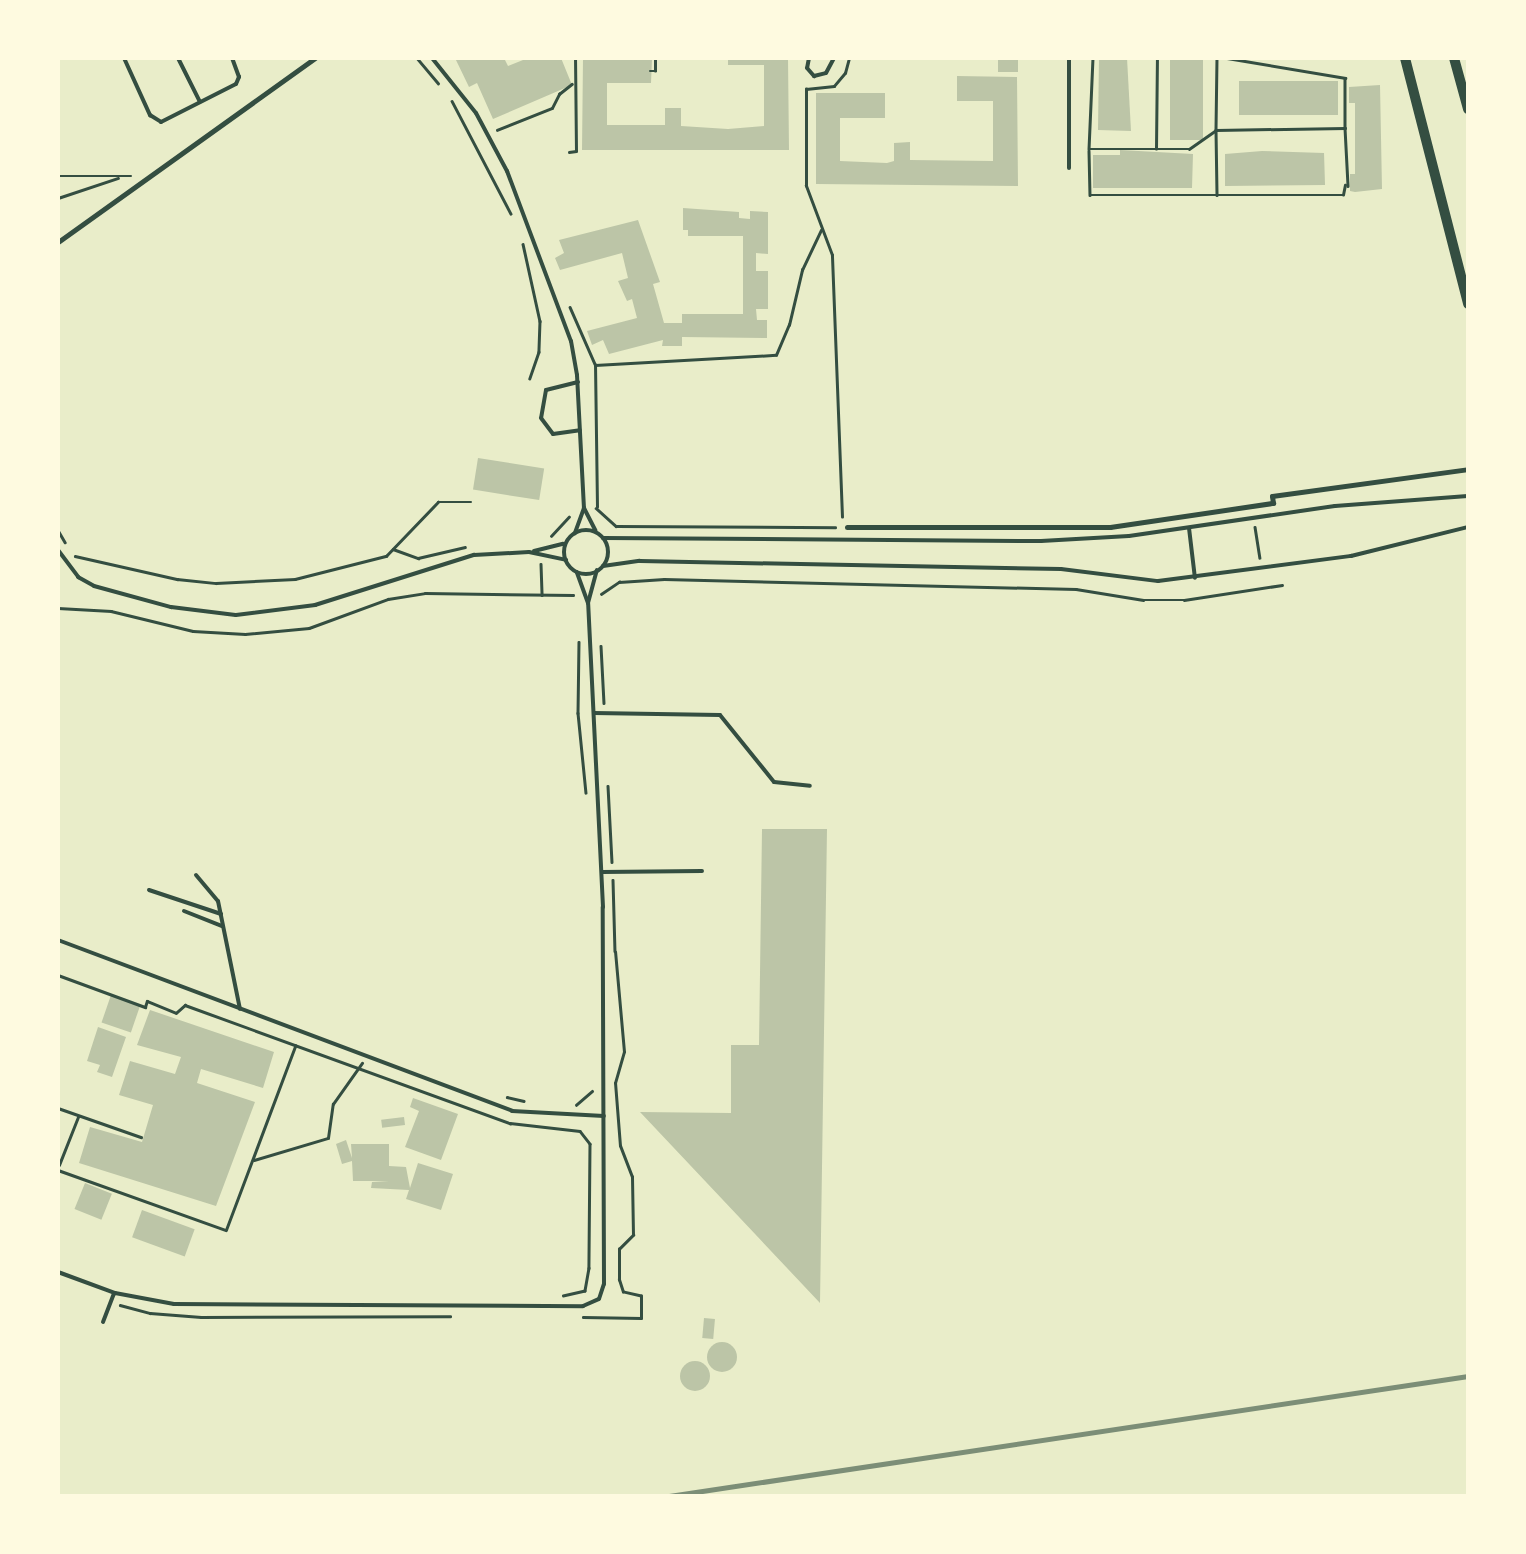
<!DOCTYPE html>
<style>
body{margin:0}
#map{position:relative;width:1526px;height:1554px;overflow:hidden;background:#e9edc9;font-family:"Fira Sans Condensed",sans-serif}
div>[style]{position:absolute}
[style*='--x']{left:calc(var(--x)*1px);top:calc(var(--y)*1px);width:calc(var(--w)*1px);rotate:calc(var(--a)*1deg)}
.building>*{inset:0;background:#bcc5a7;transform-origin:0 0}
.round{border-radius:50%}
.path>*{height:2.5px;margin:-1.25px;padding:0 1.25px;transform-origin:1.25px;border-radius:1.25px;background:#344e41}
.service>*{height:4px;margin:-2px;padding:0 2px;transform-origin:2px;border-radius:2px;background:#344e41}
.service>.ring{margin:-2px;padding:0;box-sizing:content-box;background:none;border:4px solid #344e41;border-radius:50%}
.pedestrian>*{height:5px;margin:-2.5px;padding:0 2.5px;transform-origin:2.5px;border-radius:2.5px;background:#344e41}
.secondary>*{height:10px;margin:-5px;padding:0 5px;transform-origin:5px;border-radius:5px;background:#344e41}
.rail>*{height:5px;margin:-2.5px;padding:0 2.5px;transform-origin:2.5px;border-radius:2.5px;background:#7c8e77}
span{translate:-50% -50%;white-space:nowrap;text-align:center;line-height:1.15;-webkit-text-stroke:8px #fefae0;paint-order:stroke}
.frame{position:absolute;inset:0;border:60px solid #fefae0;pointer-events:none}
</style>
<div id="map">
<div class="building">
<div style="clip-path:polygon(455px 58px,504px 58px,508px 66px,528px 58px,561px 58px,572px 85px,493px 119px,477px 83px,469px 87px)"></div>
<div style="clip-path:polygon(583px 58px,652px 59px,651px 83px,607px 83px,607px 125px,665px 125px,665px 108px,681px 108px,681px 126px,728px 129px,764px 126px,764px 65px,728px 65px,728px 58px,788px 58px,789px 150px,582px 150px)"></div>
<div style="left:998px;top:58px;width:20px;height:14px"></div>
<div style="clip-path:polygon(1099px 58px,1127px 58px,1131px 131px,1098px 130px)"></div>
<div style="left:1170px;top:58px;width:33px;height:82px"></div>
<div style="clip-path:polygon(957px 76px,1017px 77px,1018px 186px,816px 184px,816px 93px,885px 93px,885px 118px,840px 118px,840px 161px,887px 163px,894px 161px,894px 143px,910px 142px,910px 160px,993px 161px,993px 101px,957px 101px)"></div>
<div style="left:1338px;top:81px;width:34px;height:99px;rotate:90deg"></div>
<div style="clip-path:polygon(1380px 85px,1382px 189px,1355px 192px,1350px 191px,1350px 174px,1355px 174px,1355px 103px,1349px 103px,1349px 87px)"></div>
<div style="clip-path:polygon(1120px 150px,1193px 154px,1192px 188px,1093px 188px,1093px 155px,1120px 155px)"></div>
<div style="clip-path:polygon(1262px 151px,1324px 153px,1325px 185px,1225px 186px,1225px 154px)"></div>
<div style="clip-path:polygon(683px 208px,739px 212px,739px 218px,750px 219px,750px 211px,768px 212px,768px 254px,756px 253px,756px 271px,768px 271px,768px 309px,756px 309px,757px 320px,767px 320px,767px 338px,682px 337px,682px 346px,662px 346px,663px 340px,609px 354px,603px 340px,592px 345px,587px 331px,637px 318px,632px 299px,627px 301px,618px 281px,628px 278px,622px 253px,560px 270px,555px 258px,564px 253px,559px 240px,638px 220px,660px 282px,653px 284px,664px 323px,682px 323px,682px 314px,743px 314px,743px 236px,688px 236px,688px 230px,683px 230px)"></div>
<div style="left:478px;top:458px;width:67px;height:32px;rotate:9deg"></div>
<div style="clip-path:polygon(762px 829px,827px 829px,820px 1303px,640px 1112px,731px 1113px,731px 1045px,759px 1045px)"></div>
<div style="left:111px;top:995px;width:31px;height:29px;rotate:19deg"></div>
<div style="clip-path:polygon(150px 1010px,274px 1052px,263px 1088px,201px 1069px,197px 1083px,255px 1102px,216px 1206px,79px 1163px,90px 1127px,142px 1142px,153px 1105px,119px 1095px,130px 1061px,175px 1074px,181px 1057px,137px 1045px)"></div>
<div style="clip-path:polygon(98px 1027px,126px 1037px,112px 1077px,97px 1072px,100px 1065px,87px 1061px)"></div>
<div style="clip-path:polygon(413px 1098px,458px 1114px,441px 1160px,405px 1147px,419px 1111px,410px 1107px)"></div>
<div style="left:404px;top:1117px;width:8px;height:23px;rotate:83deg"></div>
<div style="clip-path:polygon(346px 1140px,352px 1158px,351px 1144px,389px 1144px,389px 1166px,406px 1167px,410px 1188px,418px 1163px,453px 1174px,441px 1210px,406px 1199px,409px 1190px,371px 1188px,372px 1182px,389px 1181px,353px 1181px,352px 1161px,342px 1164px,336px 1144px)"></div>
<div style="left:85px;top:1183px;width:29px;height:28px;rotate:22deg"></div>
<div style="left:142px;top:1210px;width:56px;height:29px;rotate:20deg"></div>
<div style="left:704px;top:1318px;width:11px;height:20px;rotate:5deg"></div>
<div class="round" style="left:707px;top:1342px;width:30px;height:30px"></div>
<div class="round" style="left:680px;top:1361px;width:30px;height:30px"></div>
</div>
<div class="path">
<div style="--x:417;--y:58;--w:33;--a:50"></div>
<div style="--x:1093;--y:58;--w:91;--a:92.5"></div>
<div style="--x:1089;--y:149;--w:67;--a:0"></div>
<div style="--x:1156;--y:149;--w:91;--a:-89.4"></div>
<div style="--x:1217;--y:58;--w:72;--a:90.8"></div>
<div style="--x:1216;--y:130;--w:129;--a:-0.9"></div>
<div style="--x:1345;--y:128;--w:58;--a:87"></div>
<div style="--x:1227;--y:58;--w:120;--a:9.6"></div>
<div style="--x:1345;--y:78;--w:49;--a:90"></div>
<div style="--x:650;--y:71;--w:5;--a:0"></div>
<div style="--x:655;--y:71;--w:13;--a:-90"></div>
<div style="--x:452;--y:101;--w:127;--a:62.4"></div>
<div style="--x:497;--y:130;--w:59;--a:-21.8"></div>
<div style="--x:552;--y:108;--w:16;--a:-63"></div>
<div style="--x:559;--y:94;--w:16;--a:-38"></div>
<div style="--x:1156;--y:149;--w:33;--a:0"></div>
<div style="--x:1189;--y:149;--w:33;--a:-35"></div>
<div style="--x:1216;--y:130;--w:65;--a:89.1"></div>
<div style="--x:1217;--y:195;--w:126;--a:0"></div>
<div style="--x:1343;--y:195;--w:10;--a:-79"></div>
<div style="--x:1089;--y:151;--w:44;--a:88.7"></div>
<div style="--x:1090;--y:195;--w:127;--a:0"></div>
<div style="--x:569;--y:152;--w:7;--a:-8"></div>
<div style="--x:576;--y:151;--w:93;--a:-90.6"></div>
<div style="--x:58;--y:176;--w:73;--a:0"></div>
<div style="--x:58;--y:198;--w:63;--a:-18.4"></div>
<div style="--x:523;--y:244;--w:79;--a:77.6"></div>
<div style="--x:540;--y:321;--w:31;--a:92"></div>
<div style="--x:539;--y:352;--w:28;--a:109"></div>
<div style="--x:570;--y:307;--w:62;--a:66.3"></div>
<div style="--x:597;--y:507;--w:142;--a:-90.8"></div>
<div style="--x:595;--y:365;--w:181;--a:-3.2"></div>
<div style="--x:776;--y:355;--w:33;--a:-67"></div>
<div style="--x:789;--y:325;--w:57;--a:-76.7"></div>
<div style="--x:802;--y:270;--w:44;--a:-64.6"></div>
<div style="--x:596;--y:508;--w:27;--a:42"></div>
<div style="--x:616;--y:526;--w:219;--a:0.3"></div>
<div style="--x:842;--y:517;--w:262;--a:-92.2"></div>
<div style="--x:832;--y:255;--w:74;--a:-110.6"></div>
<div style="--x:806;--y:186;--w:97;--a:-90"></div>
<div style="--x:806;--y:89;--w:28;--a:-6"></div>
<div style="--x:834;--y:86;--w:17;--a:-50"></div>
<div style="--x:845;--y:73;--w:16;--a:-75"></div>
<div style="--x:1255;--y:527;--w:31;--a:81"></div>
<div style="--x:58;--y:530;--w:14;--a:60"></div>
<div style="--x:551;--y:536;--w:26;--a:-47"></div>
<div style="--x:393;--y:549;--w:27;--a:20"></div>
<div style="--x:418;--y:558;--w:48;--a:-13.2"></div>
<div style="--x:75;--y:556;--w:105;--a:12.7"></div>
<div style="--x:177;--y:579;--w:39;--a:6"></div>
<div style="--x:216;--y:583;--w:79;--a:-2.9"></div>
<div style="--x:295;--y:579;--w:94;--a:-14.2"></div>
<div style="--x:386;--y:556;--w:75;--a:-46.1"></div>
<div style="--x:438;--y:502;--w:33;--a:0"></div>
<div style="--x:541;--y:564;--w:31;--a:88"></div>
<div style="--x:601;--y:594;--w:22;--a:-34"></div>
<div style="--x:619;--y:582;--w:45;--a:-3.8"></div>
<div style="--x:664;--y:579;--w:412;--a:1.4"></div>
<div style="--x:1076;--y:589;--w:68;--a:9.3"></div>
<div style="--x:1143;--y:600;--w:41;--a:0"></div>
<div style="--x:1184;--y:600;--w:99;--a:-8.7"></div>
<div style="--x:58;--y:608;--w:53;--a:3.2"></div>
<div style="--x:111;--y:611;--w:84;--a:13.7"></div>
<div style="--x:193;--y:631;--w:52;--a:3.3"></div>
<div style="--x:245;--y:634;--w:64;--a:-5.4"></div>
<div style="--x:309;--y:628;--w:84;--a:-20.2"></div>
<div style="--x:388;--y:599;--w:37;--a:-9"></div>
<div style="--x:425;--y:593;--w:148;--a:0.8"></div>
<div style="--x:579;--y:642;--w:71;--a:90.8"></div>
<div style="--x:578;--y:713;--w:80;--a:84.3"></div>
<div style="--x:601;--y:646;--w:57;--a:87"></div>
<div style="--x:608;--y:786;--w:76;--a:87"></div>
<div style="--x:613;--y:880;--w:71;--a:88.4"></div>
<div style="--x:58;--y:975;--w:93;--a:20.2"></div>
<div style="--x:145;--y:1007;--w:6;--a:-72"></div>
<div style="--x:147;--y:1001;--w:31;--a:22"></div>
<div style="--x:176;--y:1013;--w:12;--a:-42"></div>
<div style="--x:185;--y:1005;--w:346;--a:20"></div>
<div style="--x:510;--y:1123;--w:70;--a:6.5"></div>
<div style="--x:580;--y:1131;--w:16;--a:52"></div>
<div style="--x:590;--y:1144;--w:124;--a:90.5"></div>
<div style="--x:589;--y:1268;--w:23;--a:100"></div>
<div style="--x:585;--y:1291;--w:22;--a:167"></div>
<div style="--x:507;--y:1097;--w:17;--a:13"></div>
<div style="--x:576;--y:1105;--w:21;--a:-41"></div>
<div style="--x:58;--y:1108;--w:88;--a:19.3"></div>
<div style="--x:254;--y:1160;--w:77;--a:-16.6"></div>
<div style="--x:328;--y:1138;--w:34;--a:-82"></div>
<div style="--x:333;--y:1104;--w:50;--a:-54.7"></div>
<div style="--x:59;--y:1165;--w:52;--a:-68.4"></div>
<div style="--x:58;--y:1170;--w:178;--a:19.7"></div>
<div style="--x:226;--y:1230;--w:197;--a:-69.4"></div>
<div style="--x:120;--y:1305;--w:31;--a:15"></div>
<div style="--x:150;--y:1313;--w:51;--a:4.5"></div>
<div style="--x:201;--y:1317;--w:249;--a:-0.2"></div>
<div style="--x:583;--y:1317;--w:58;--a:1"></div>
<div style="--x:641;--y:1318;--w:22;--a:-90"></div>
<div style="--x:641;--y:1296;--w:18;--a:-167"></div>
<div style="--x:623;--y:1292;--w:13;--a:-108"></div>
<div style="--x:619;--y:1280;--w:31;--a:-90"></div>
<div style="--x:619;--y:1249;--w:20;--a:-45"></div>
<div style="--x:633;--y:1235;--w:58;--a:-91"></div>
<div style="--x:632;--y:1177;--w:33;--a:-111"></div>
<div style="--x:620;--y:1146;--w:63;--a:-94.5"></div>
<div style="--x:615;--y:1083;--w:32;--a:-74"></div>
<div style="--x:624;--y:1052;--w:100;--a:-95.1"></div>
</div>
<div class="service">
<div style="--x:124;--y:58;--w:63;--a:65.5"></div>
<div style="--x:150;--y:115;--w:13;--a:32"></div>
<div style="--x:161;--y:122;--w:84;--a:-26.9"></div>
<div style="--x:236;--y:84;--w:8;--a:-67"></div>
<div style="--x:239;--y:77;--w:20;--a:-110"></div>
<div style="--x:178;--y:58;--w:49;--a:63.4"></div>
<div style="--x:432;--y:58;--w:70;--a:51.3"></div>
<div style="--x:476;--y:113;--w:66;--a:61.9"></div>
<div style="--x:507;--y:171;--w:182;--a:69.4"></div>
<div style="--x:571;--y:341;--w:35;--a:80"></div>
<div style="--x:577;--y:375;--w:133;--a:87"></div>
<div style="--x:584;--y:508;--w:27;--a:110"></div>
<div style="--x:809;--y:58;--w:10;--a:101"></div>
<div style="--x:807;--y:68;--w:11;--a:49"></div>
<div style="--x:814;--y:76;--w:12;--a:-14"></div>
<div style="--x:826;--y:73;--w:17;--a:-62"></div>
<div style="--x:1069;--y:58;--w:110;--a:90"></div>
<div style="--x:578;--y:382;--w:33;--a:166"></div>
<div style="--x:546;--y:390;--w:28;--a:100"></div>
<div style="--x:541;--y:418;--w:20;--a:53"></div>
<div style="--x:553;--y:434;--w:27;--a:-8"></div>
<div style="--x:584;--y:508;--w:25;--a:63"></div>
<div style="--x:1189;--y:528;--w:50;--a:83.2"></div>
<div class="ring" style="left:564px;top:530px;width:40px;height:40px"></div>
<div style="--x:603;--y:538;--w:438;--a:0.4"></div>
<div style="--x:1041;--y:541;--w:88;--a:-3.3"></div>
<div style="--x:1129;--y:536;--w:208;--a:-8.3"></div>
<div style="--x:1335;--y:506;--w:133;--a:-4.3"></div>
<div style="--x:58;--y:550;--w:34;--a:53"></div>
<div style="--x:78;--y:577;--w:18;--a:29"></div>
<div style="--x:94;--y:586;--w:80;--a:15.3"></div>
<div style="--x:171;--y:607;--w:65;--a:7"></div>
<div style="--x:236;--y:615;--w:80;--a:-7.2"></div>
<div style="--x:315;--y:605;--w:167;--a:-17.5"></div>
<div style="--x:474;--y:555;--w:55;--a:-3.1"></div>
<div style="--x:529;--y:552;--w:38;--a:12"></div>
<div style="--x:534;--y:551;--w:30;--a:-14"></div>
<div style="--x:603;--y:566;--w:37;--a:-8"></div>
<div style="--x:640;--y:561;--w:421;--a:1.1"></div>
<div style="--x:1061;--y:569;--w:98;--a:7.1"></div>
<div style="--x:1158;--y:581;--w:195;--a:-7.4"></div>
<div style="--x:1351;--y:556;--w:121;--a:-13.9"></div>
<div style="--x:588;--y:603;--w:34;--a:-75"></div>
<div style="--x:594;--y:713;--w:126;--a:0.9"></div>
<div style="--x:720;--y:715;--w:86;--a:51.1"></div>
<div style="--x:774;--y:782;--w:36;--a:6"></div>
<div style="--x:602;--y:872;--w:100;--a:-0.6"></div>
<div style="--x:196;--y:875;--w:34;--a:50"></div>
<div style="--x:218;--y:901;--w:110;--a:78.5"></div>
<div style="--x:149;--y:890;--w:76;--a:18.4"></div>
<div style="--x:184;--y:911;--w:41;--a:21.5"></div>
<div style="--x:58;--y:940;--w:485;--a:20.6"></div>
<div style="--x:512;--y:1111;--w:92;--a:3.1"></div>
<div style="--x:58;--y:1272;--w:61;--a:20.2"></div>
<div style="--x:115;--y:1293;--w:60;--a:10.6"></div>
<div style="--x:174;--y:1304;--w:409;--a:0.3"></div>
<div style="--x:583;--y:1306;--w:17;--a:-24"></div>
<div style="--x:599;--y:1299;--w:16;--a:-72"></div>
<div style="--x:604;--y:1284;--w:377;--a:-90.2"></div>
<div style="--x:603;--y:907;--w:304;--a:-92.8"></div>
<div style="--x:588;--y:603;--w:33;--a:-110"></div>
<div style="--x:103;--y:1322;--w:30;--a:-69"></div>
</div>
<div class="pedestrian">
<div style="--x:58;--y:242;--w:316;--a:-35.6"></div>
<div style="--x:847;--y:527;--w:263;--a:0"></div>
<div style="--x:1110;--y:527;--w:165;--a:-8.4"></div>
<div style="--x:1273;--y:503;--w:7;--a:-98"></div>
<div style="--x:1272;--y:496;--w:198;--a:-7.8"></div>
</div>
<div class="secondary">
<div style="--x:1405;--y:58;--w:254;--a:75.6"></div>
<div style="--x:1454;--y:58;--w:53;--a:74.6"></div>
</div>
<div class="rail">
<div style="--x:669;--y:1496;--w:808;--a:-8.54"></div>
</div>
<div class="frame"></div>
</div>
